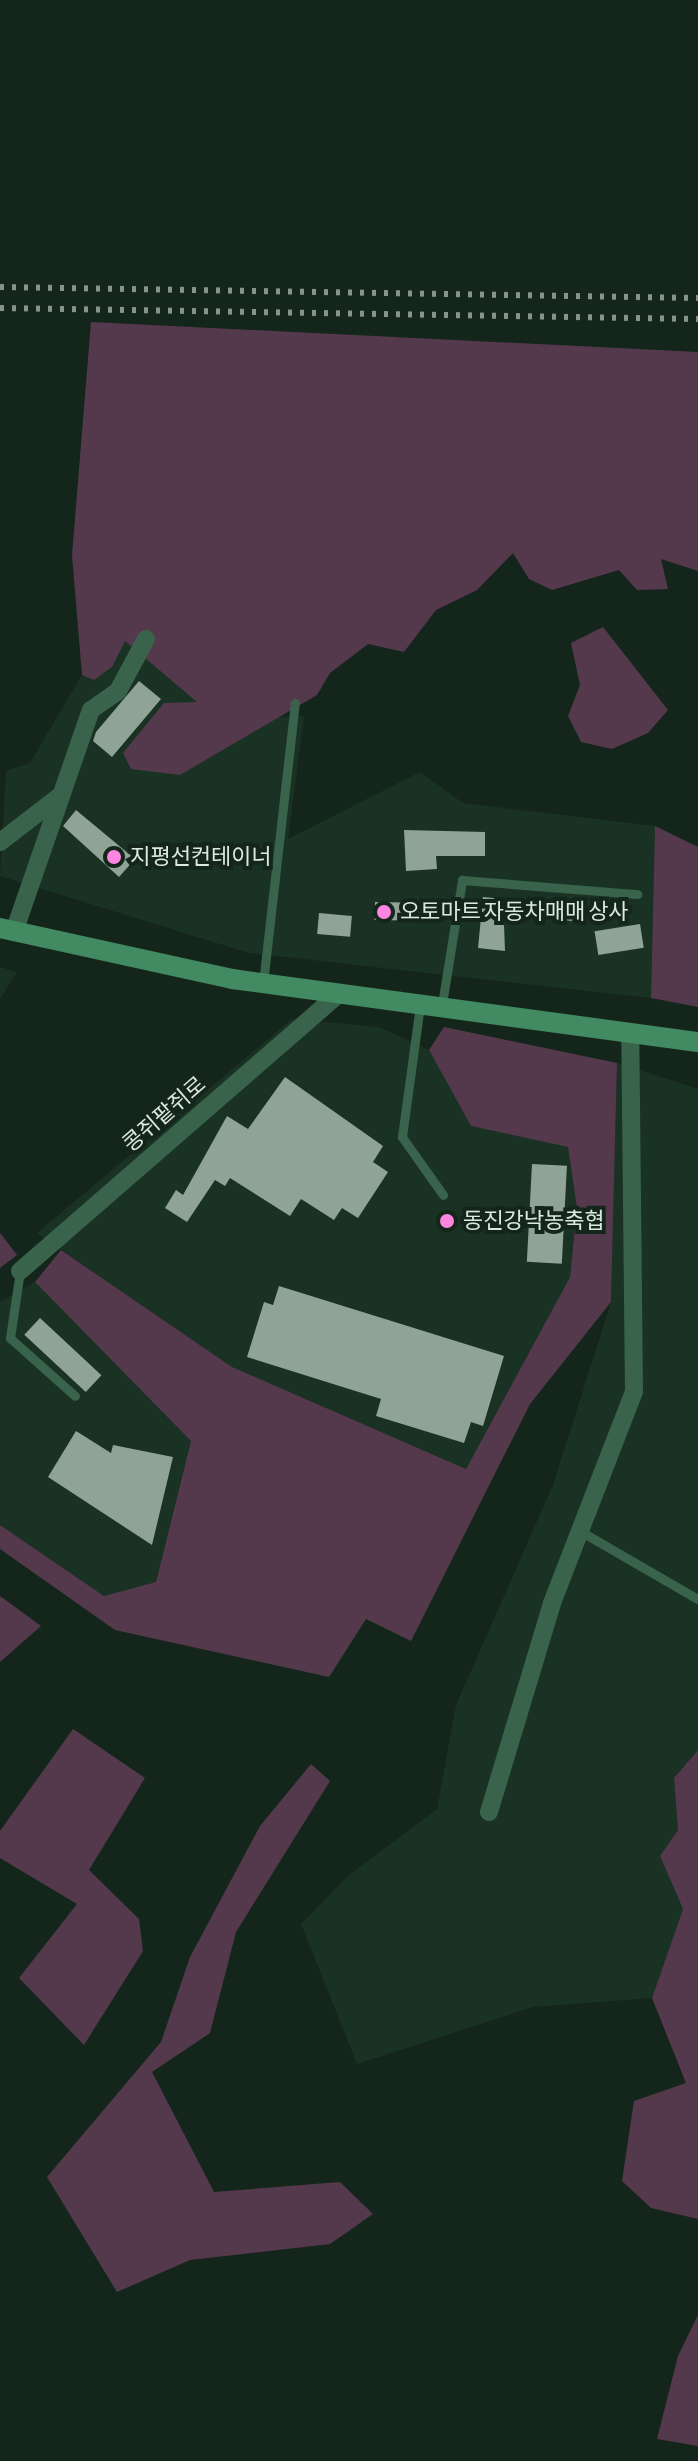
<!DOCTYPE html>
<meta charset="utf-8">
<style>
body{margin:0}
#map{position:relative;width:698px;height:2461px;overflow:hidden;background:#14261b;font-family:"Asap Condensed","Noto Sans KR",sans-serif}
div>[style]{position:absolute}
[style*='--x']{left:calc(var(--x)*1px);top:calc(var(--y)*1px);width:calc(var(--w)*1px);rotate:calc(var(--a)*1deg)}
.built>*{inset:0;background:#1a3224}
.green>*{inset:0;background:#54394c}
.building>*{inset:0;background:#8fa396;transform-origin:0 0}
.lane>*{height:9px;margin:-4.5px;padding:0 4.5px;transform-origin:4.5px;border-radius:4.5px;background:#39644b}
.street>*{height:18px;margin:-9px;padding:0 9px;transform-origin:9px;border-radius:9px;background:#39644b}
.secondary>*{height:20px;margin:-10px;padding:0 10px;transform-origin:10px;border-radius:10px;background:#428a62}
.rail>*{height:6px;margin-top:-3px;transform-origin:0;background:repeating-linear-gradient(90deg,#86948c 0 4px,transparent 0 12px)}
.dots>*{width:22px;height:22px;translate:-50% -50%;box-sizing:border-box;border:4px solid #14261b;border-radius:50%}
span{translate:-50% -50%;white-space:nowrap;text-align:center;line-height:1.15;-webkit-text-stroke:8px #14261b;paint-order:stroke}
.poi-label{font-size:22px;color:#dce7e0}
.left{translate:0 -50%;text-align:left}
.street-label{font-size:22px;color:#dce7e0}
</style>
<div id="map">
<div class="built">
<div style="clip-path:polygon(125px 641px,198px 702px,180px 775px,272px 718px,304px 716px,288px 839px,420px 772px,463px 803px,655px 826px,651px 998px,249px 953px,0 876px,6px 771px,30px 763px,82px 675px,94px 680px)"></div>
<div style="clip-path:polygon(0 967px,17px 972px,0 999px)"></div>
<div style="clip-path:polygon(292px 1019px,379px 1027px,429px 1050px,471px 1126px,568px 1147px,577px 1208px,570px 1277px,466px 1469px,232px 1367px,37px 1233px)"></div>
<div style="clip-path:polygon(617px 1063px,698px 1089px,698px 1750px,674px 1778px,678px 1830px,660px 1856px,683px 1909px,652px 1998px,533px 2007px,357px 2064px,301px 1924px,350px 1874px,437px 1809px,456px 1705px,553px 1485px,611px 1302px)"></div>
<div style="clip-path:polygon(35px 1282px,191px 1441px,156px 1582px,104px 1596px,0 1525px,0 1302px)"></div>
</div>
<div class="green">
<div style="clip-path:polygon(91px 322px,698px 352px,698px 571px,661px 559px,668px 589px,637px 590px,619px 570px,552px 590px,529px 579px,513px 553px,477px 590px,436px 610px,404px 652px,368px 644px,330px 673px,317px 695px,180px 775px,131px 769px,123px 753px,164px 703px,197px 702px,125px 641px,112px 667px,94px 680px,82px 675px,72px 555px)"></div>
<div style="clip-path:polygon(603px 627px,668px 710px,648px 733px,612px 749px,581px 742px,568px 716px,580px 685px,571px 643px)"></div>
<div style="clip-path:polygon(655px 826px,698px 847px,698px 1007px,651px 998px)"></div>
<div style="clip-path:polygon(444px 1027px,617px 1063px,611px 1302px,530px 1404px,411px 1641px,366px 1619px,329px 1677px,115px 1630px,0 1549px,0 1525px,104px 1596px,156px 1582px,191px 1441px,35px 1282px,61px 1250px,232px 1367px,466px 1469px,570px 1277px,577px 1208px,568px 1147px,471px 1126px,429px 1050px)"></div>
<div style="clip-path:polygon(0 1233px,17px 1255px,0 1268px)"></div>
<div style="clip-path:polygon(0 1596px,41px 1626px,0 1662px)"></div>
<div style="clip-path:polygon(73px 1729px,145px 1778px,89px 1870px,139px 1919px,143px 1951px,84px 2045px,19px 1978px,77px 1904px,0 1858px,0 1831px)"></div>
<div style="clip-path:polygon(698px 1750px,698px 2219px,651px 2208px,622px 2181px,634px 2101px,686px 2083px,652px 1998px,683px 1909px,660px 1856px,678px 1830px,674px 1778px)"></div>
<div style="clip-path:polygon(311px 1764px,330px 1781px,236px 1932px,210px 2033px,152px 2072px,214px 2192px,340px 2182px,373px 2214px,330px 2244px,190px 2260px,117px 2292px,47px 2177px,161px 2042px,190px 1957px,260px 1826px)"></div>
<div style="clip-path:polygon(698px 2315px,698px 2446px,657px 2439px,678px 2356px)"></div>
</div>
<div class="building">
<div style="clip-path:polygon(139px 681px,161px 699px,112px 757px,93px 741px,96px 732px)"></div>
<div style="clip-path:polygon(76px 810px,135px 859px,119px 877px,63px 826px)"></div>
<div style="clip-path:polygon(404px 830px,485px 832px,485px 856px,436px 856px,437px 869px,406px 871px)"></div>
<div style="clip-path:polygon(483px 897px,503px 899px,505px 951px,478px 948px)"></div>
<div style="left:375px;top:902px;width:45px;height:18px;rotate:1deg"></div>
<div style="left:548px;top:903px;width:26px;height:15px;rotate:7deg"></div>
<div style="left:319px;top:913px;width:33px;height:21px;rotate:5deg"></div>
<div style="left:640px;top:924px;width:24px;height:46px;rotate:81deg"></div>
<div style="clip-path:polygon(285px 1077px,383px 1146px,373px 1162px,388px 1172px,358px 1218px,342px 1208px,334px 1220px,301px 1199px,290px 1216px,230px 1178px,225px 1186px,215px 1180px,187px 1222px,165px 1208px,176px 1190px,183px 1195px,227px 1116px,248px 1129px)"></div>
<div style="left:532px;top:1164px;width:35px;height:98px;rotate:3deg"></div>
<div style="clip-path:polygon(279px 1286px,504px 1356px,483px 1426px,471px 1422px,464px 1443px,376px 1416px,381px 1399px,247px 1357px,264px 1302px,273px 1305px)"></div>
<div style="left:40px;top:1318px;width:84px;height:23px;rotate:43deg"></div>
<div style="clip-path:polygon(76px 1431px,111px 1453px,113px 1445px,173px 1457px,152px 1545px,48px 1477px)"></div>
</div>
<div class="lane">
<div style="--x:263;--y:983;--w:282;--a:-83.5"></div>
<div style="--x:442;--y:1004;--w:126;--a:-80.8"></div>
<div style="--x:462;--y:880;--w:176;--a:4.6"></div>
<div style="--x:420;--y:1005;--w:133;--a:97.8"></div>
<div style="--x:402;--y:1137;--w:71;--a:54.7"></div>
<div style="--x:20;--y:1271;--w:68;--a:98.5"></div>
<div style="--x:10;--y:1338;--w:87;--a:41.7"></div>
<div style="--x:580;--y:1531;--w:136;--a:30"></div>
</div>
<div class="street">
<div style="--x:0;--y:842;--w:77;--a:-37.6"></div>
<div style="--x:14;--y:932;--w:235;--a:-70.9"></div>
<div style="--x:91;--y:710;--w:33;--a:-35"></div>
<div style="--x:118;--y:691;--w:59;--a:-61.7"></div>
<div style="--x:20;--y:1271;--w:424;--a:-41"></div>
<div style="--x:489;--y:1812;--w:218;--a:-73.2"></div>
<div style="--x:552;--y:1603;--w:226;--a:-68.8"></div>
<div style="--x:634;--y:1392;--w:360;--a:-90.6"></div>
</div>
<div class="secondary">
<div style="--x:0;--y:928;--w:238;--a:12.4"></div>
<div style="--x:232;--y:979;--w:470;--a:7.7"></div>
</div>
<div class="rail">
<div style="--x:0;--y:287;--w:698;--a:0.9"></div>
<div style="--x:0;--y:308;--w:698;--a:0.9"></div>
</div>
<div class="dots">
<div style="left:114px;top:857px;background:#fe85e0"></div>
<div style="left:384px;top:912px;background:#fe85e0"></div>
<div style="left:447px;top:1221px;background:#fe85e0"></div>
</div>
<div class="poi-label">
<span class="left" style="left:130px;top:857px">지평선컨테이너</span>
<span class="left" style="left:400px;top:912px">오토마트 자동차매매 상사</span>
<span class="left" style="left:463px;top:1221px">동진강낙농축협</span>
</div>
<div class="street-label">
<span style="left:164px;top:1114px;rotate:-41deg">콩쥐팥쥐로</span>
</div>
</div>
